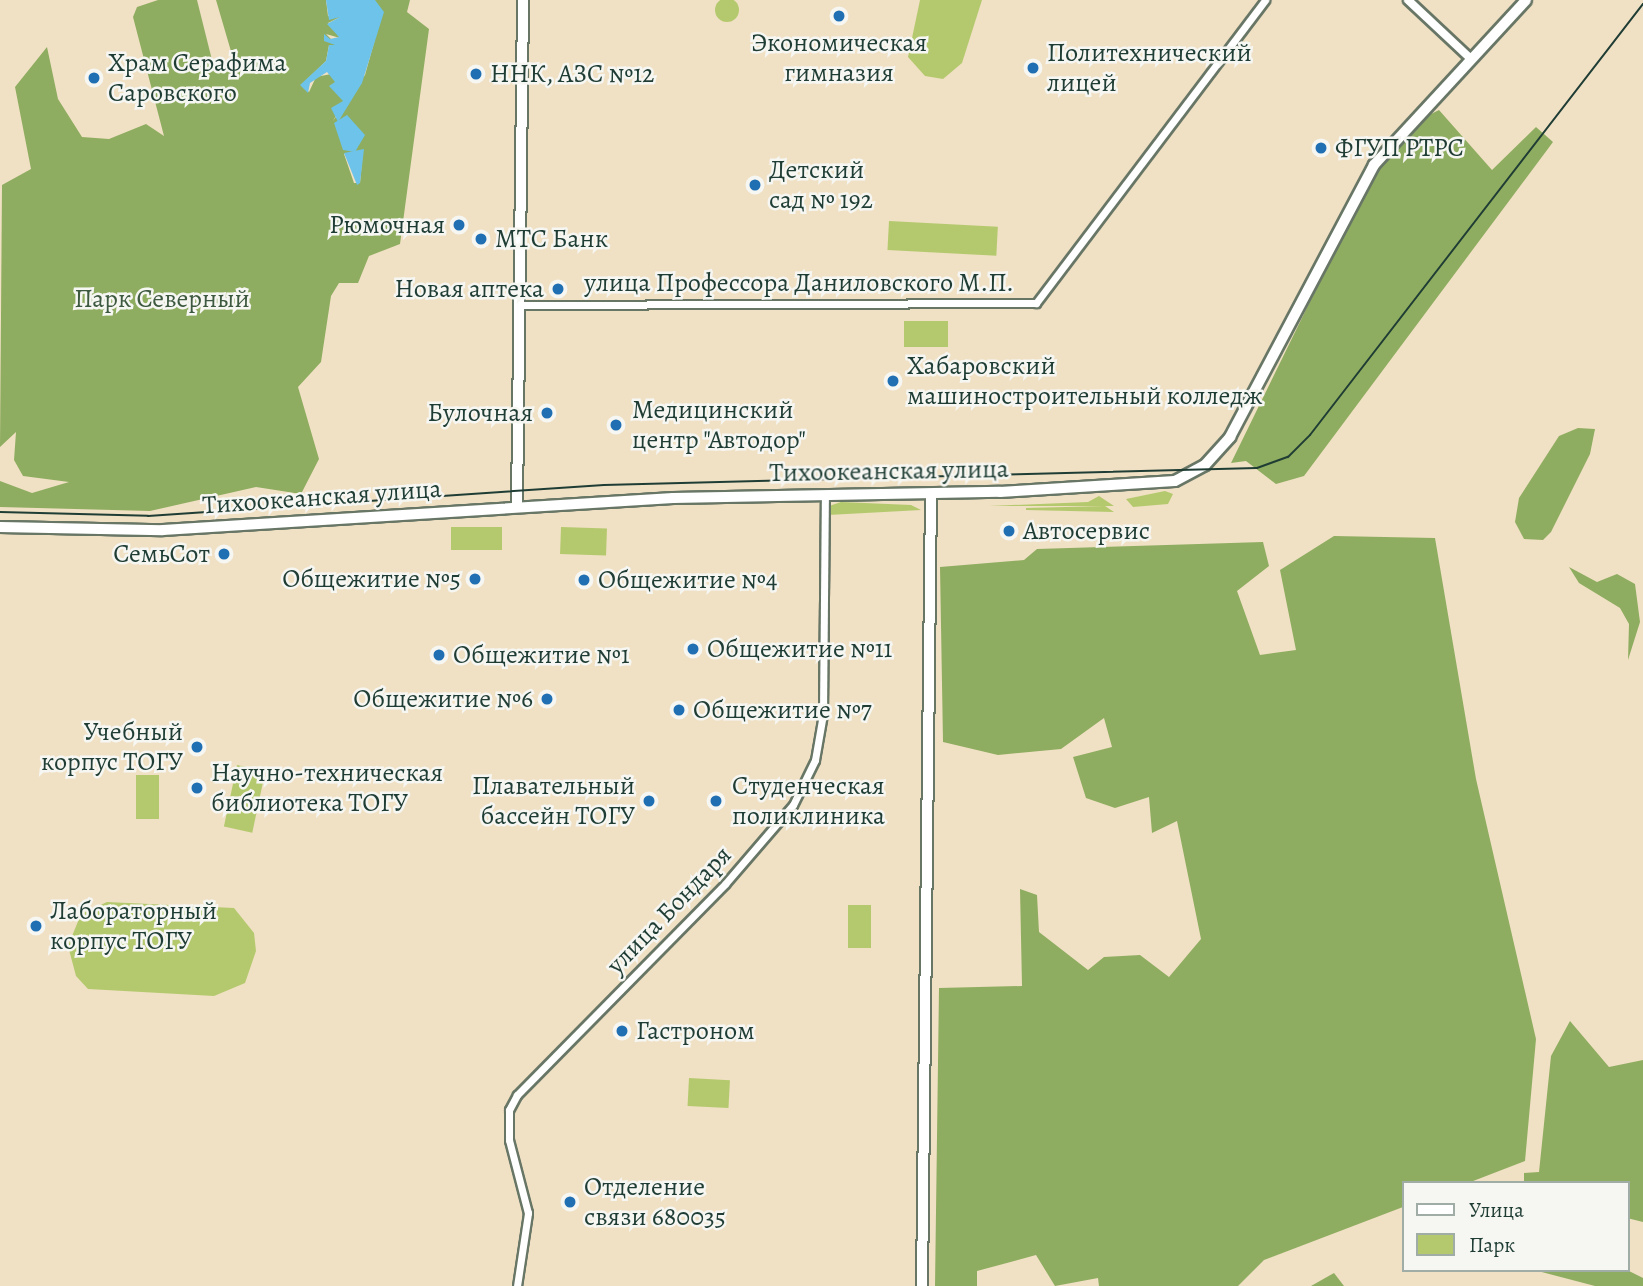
<!DOCTYPE html>
<meta charset="utf-8">
<style>
body{margin:0}
#map{position:relative;width:1643px;height:1286px;overflow:hidden;background:#f0e0c4;font-family:Alegreya,serif}
div>[style]{position:absolute}
[style*='--x']{left:calc(var(--x)*1px);top:calc(var(--y)*1px);width:calc(var(--w)*1px);rotate:calc(var(--a)*1deg)}
.green>*{inset:0;background:#b4c96d;transform-origin:0 0}
.round{border-radius:50%}
.forest>*{inset:0;background:#8fad60}
.water>*{inset:0;background:#6dc3ea}
.roads{filter:drop-shadow(2px 0 #687666) drop-shadow(-2px 0 #687666) drop-shadow(0 2px #687666) drop-shadow(0 -2px #687666)}
.minor>*{height:7px;margin:-3.5px;padding:0 3.5px;transform-origin:3.5px;border-radius:3.5px;background:#fff}
.tertiary>*{height:8px;margin:-4px;padding:0 4px;transform-origin:4px;border-radius:4px;background:#fff}
.secondary>*{height:10px;margin:-5px;padding:0 5px;transform-origin:5px;border-radius:5px;background:#fff}
.primary>*{height:10px;margin:-5px;padding:0 5px;transform-origin:5px;border-radius:5px;background:#fff}
.tram>*{height:2px;margin:-1px;padding:0 1px;transform-origin:1px;border-radius:1px;background:#1f3d34}
.dots>*{width:19px;height:19px;translate:-50% -50%;box-sizing:border-box;border:4px solid #f6f6f2;border-radius:50%}
span{translate:-50% -50%;white-space:nowrap;text-align:center;line-height:1.15;-webkit-text-stroke:5px #f6f6f2;paint-order:stroke}
.poi-label{font-size:26px;color:#1f3d34}
.left{translate:0 -50%;text-align:left}
.right{translate:-100% -50%;text-align:right}
.street-label{font-size:26px;color:#1f3d34}
.park-label{font-size:26px;color:#3d593f}
.legend{position:absolute;left:1402px;top:1181px;width:228px;height:91px;box-sizing:border-box;background:#f6f6f2;border:2px solid #a0aca6;margin:0;padding:9px 12px;list-style:none;font-size:21px;color:#1f3d34}
.legend li{display:flex;align-items:center;gap:14px;height:35px}
.legend b{width:35px;border:2px solid #a0aca6}
</style>
<div id="map">
<div class="green">
<div class="round" style="left:715px;top:-2px;width:24px;height:24px"></div>
<div style="clip-path:polygon(920px 0,982px 0,962px 63px,943px 79px,925px 76px,908px 57px)"></div>
<div style="left:889px;top:221px;width:109px;height:29px;rotate:3deg"></div>
<div style="left:948px;top:321px;width:26px;height:44px;rotate:90deg"></div>
<div style="clip-path:polygon(1165px 491px,1173px 494px,1168px 504px,1133px 507px,1126px 499px)"></div>
<div style="clip-path:polygon(1099px 496px,1114px 506px,989px 506px,1088px 502px)"></div>
<div style="clip-path:polygon(841px 502px,911px 505px,921px 510px,828px 515px,829px 506px)"></div>
<div style="clip-path:polygon(1105px 506px,1114px 512px,1026px 510px,1026px 508px)"></div>
<div style="left:451px;top:527px;width:51px;height:23px"></div>
<div style="left:561px;top:527px;width:46px;height:27px;rotate:2deg"></div>
<div style="left:237px;top:765px;width:29px;height:63px;rotate:12deg"></div>
<div style="left:136px;top:775px;width:23px;height:44px"></div>
<div style="clip-path:polygon(107px 902px,234px 908px,254px 933px,256px 951px,245px 983px,214px 996px,88px 989px,76px 976px,68px 946px,81px 914px)"></div>
<div style="left:848px;top:905px;width:23px;height:43px"></div>
<div style="left:689px;top:1078px;width:41px;height:28px;rotate:3deg"></div>
</div>
<div class="forest">
<div style="clip-path:polygon(evenodd,158px 0,197px 0,215px 72px,235px 65px,216px 0,326px 0,328px 16px,340px 17px,328px 23px,340px 38px,326px 34px,337px 45px,329px 45px,326px 61px,301px 85px,309px 92px,316px 77px,331px 74px,336px 82px,330px 86px,344px 101px,333px 121px,365px 75px,375px 39px,375px 0,410px 0,407px 12px,429px 29px,400px 244px,369px 256px,358px 283px,339px 283px,331px 296px,321px 362px,298px 387px,319px 459px,301px 494px,256px 487px,150px 511px,0 507px,0 481px,32px 493px,69px 482px,23px 476px,14px 460px,16px 432px,0 447px,2px 185px,31px 169px,15px 87px,47px 47px,58px 99px,82px 137px,109px 139px,146px 124px,164px 136px,133px 17px,137px 7px,158px 0,363px 151px,360px 183px,354px 183px,344px 154px,363px 151px)"></div>
<div style="clip-path:polygon(1439px 110px,1492px 170px,1536px 127px,1553px 142px,1304px 476px,1276px 484px,1246px 461px,1231px 463px,1369px 181px,1415px 122px)"></div>
<div style="clip-path:polygon(1578px 428px,1595px 429px,1590px 454px,1551px 532px,1543px 540px,1524px 539px,1515px 522px,1519px 498px,1559px 436px)"></div>
<div style="clip-path:polygon(1334px 536px,1435px 538px,1476px 779px,1536px 1039px,1525px 1161px,1468px 1183px,1403px 1183px,1403px 1207px,1264px 1260px,1238px 1286px,1099px 1286px,1098px 1278px,1055px 1286px,1036px 1255px,977px 1271px,977px 1286px,935px 1286px,939px 988px,1022px 986px,1020px 889px,1037px 895px,1039px 932px,1088px 970px,1104px 957px,1140px 955px,1169px 977px,1201px 939px,1177px 821px,1152px 833px,1149px 797px,1115px 808px,1086px 798px,1073px 757px,1112px 747px,1104px 718px,1061px 749px,998px 755px,943px 742px,940px 567px,1024px 560px,1037px 549px,1263px 542px,1269px 566px,1237px 591px,1260px 655px,1296px 650px,1280px 570px)"></div>
<div style="clip-path:polygon(1569px 567px,1597px 582px,1617px 574px,1635px 584px,1640px 622px,1628px 660px,1629px 624px,1620px 608px,1579px 583px)"></div>
<div style="clip-path:polygon(1570px 1021px,1609px 1067px,1643px 1060px,1643px 1222px,1627px 1218px,1627px 1183px,1524px 1183px,1524px 1173px,1539px 1172px,1551px 1056px)"></div>
<div style="clip-path:polygon(1534px 1270px,1627px 1270px,1643px 1278px,1643px 1286px,1595px 1286px)"></div>
<div style="clip-path:polygon(1334px 1273px,1344px 1286px,1311px 1286px)"></div>
</div>
<div class="water">
<div style="clip-path:polygon(326px 0,375px 0,384px 12px,362px 83px,338px 122px,331px 108px,343px 101px,329px 86px,335px 82px,327px 72px,310px 83px,308px 93px,300px 85px,326px 61px,329px 45px,335px 45px,324px 41px,324px 34px,330px 39px,339px 37px,327px 24px,340px 17px,329px 20px)"></div>
<div style="clip-path:polygon(347px 115px,365px 135px,355px 152px,343px 150px,334px 123px)"></div>
<div style="clip-path:polygon(364px 149px,360px 183px,357px 185px,344px 153px)"></div>
</div>
<div class="roads">
<div class="minor">
<div style="--x:519;--y:305;--w:517;--a:-0.22"></div>
<div style="--x:1036;--y:303;--w:380;--a:-52.9"></div>
<div style="--x:517;--y:1286;--w:74;--a:-81.4"></div>
<div style="--x:528;--y:1213;--w:75;--a:-104.6"></div>
<div style="--x:509;--y:1140;--w:30;--a:-90"></div>
<div style="--x:509;--y:1110;--w:17;--a:-62"></div>
<div style="--x:517;--y:1095;--w:296;--a:-45.4"></div>
<div style="--x:725;--y:884;--w:104;--a:-49.3"></div>
<div style="--x:793;--y:805;--w:50;--a:-63.9"></div>
<div style="--x:815;--y:760;--w:47;--a:-80.1"></div>
<div style="--x:823;--y:714;--w:219;--a:-89.5"></div>
</div>
<div class="tertiary">
<div style="--x:1408;--y:0;--w:85;--a:43.1"></div>
</div>
<div class="secondary">
<div style="--x:517;--y:507;--w:507;--a:-89.32"></div>
<div style="--x:922;--y:1286;--w:792;--a:-89.35"></div>
</div>
<div class="primary">
<div style="--x:0;--y:527;--w:163;--a:1.1"></div>
<div style="--x:163;--y:530;--w:511;--a:-3.59"></div>
<div style="--x:673;--y:498;--w:327;--a:-1.1"></div>
<div style="--x:1000;--y:492;--w:175;--a:-3.6"></div>
<div style="--x:1175;--y:481;--w:34;--a:-28"></div>
<div style="--x:1205;--y:465;--w:38;--a:-48"></div>
<div style="--x:1230;--y:437;--w:308;--a:-62.1"></div>
<div style="--x:1374;--y:165;--w:224;--a:-47.3"></div>
</div>
</div>
<div class="tram">
<div style="--x:0;--y:512;--w:148;--a:1.5"></div>
<div style="--x:148;--y:516;--w:457;--a:-3.9"></div>
<div style="--x:604;--y:485;--w:653;--a:-1.49"></div>
<div style="--x:1257;--y:468;--w:33;--a:-20"></div>
<div style="--x:1288;--y:457;--w:31;--a:-45"></div>
<div style="--x:1310;--y:435;--w:545;--a:-52.31"></div>
</div>
<div class="dots">
<div style="left:839px;top:16px;background:#1f6fb2"></div>
<div style="left:1033px;top:68px;background:#1f6fb2"></div>
<div style="left:476px;top:74px;background:#1f6fb2"></div>
<div style="left:94px;top:78px;background:#1f6fb2"></div>
<div style="left:1321px;top:148px;background:#1f6fb2"></div>
<div style="left:755px;top:185px;background:#1f6fb2"></div>
<div style="left:459px;top:225px;background:#1f6fb2"></div>
<div style="left:481px;top:239px;background:#1f6fb2"></div>
<div style="left:558px;top:289px;background:#1f6fb2"></div>
<div style="left:893px;top:381px;background:#1f6fb2"></div>
<div style="left:547px;top:413px;background:#1f6fb2"></div>
<div style="left:616px;top:425px;background:#1f6fb2"></div>
<div style="left:1009px;top:531px;background:#1f6fb2"></div>
<div style="left:224px;top:554px;background:#1f6fb2"></div>
<div style="left:475px;top:579px;background:#1f6fb2"></div>
<div style="left:584px;top:580px;background:#1f6fb2"></div>
<div style="left:693px;top:649px;background:#1f6fb2"></div>
<div style="left:439px;top:655px;background:#1f6fb2"></div>
<div style="left:547px;top:699px;background:#1f6fb2"></div>
<div style="left:679px;top:710px;background:#1f6fb2"></div>
<div style="left:197px;top:747px;background:#1f6fb2"></div>
<div style="left:197px;top:788px;background:#1f6fb2"></div>
<div style="left:649px;top:801px;background:#1f6fb2"></div>
<div style="left:716px;top:801px;background:#1f6fb2"></div>
<div style="left:36px;top:926px;background:#1f6fb2"></div>
<div style="left:622px;top:1031px;background:#1f6fb2"></div>
<div style="left:570px;top:1202px;background:#1f6fb2"></div>
</div>
<div class="poi-label">
<span style="left:839px;top:58px">Экономическая<br>гимназия</span>
<span class="left" style="left:1047px;top:68px">Политехнический<br>лицей</span>
<span class="left" style="left:108px;top:78px">Храм Серафима<br>Саровского</span>
<span class="left" style="left:490px;top:74px">ННК, АЗС №12</span>
<span class="left" style="left:1335px;top:148px">ФГУП РТРС</span>
<span class="left" style="left:769px;top:185px">Детский<br>сад № 192</span>
<span class="right" style="left:445px;top:225px">Рюмочная</span>
<span class="left" style="left:495px;top:239px">МТС Банк</span>
<span class="right" style="left:544px;top:289px">Новая аптека</span>
<span class="left" style="left:907px;top:381px">Хабаровский<br>машиностроительный колледж</span>
<span class="left" style="left:632px;top:425px">Медицинский<br>центр "Автодор"</span>
<span class="right" style="left:533px;top:413px">Булочная</span>
<span class="left" style="left:1023px;top:531px">Автосервис</span>
<span class="right" style="left:210px;top:554px">СемьСот</span>
<span class="right" style="left:461px;top:579px">Общежитие №5</span>
<span class="left" style="left:598px;top:580px">Общежитие №4</span>
<span class="left" style="left:707px;top:649px">Общежитие №11</span>
<span class="left" style="left:453px;top:655px">Общежитие №1</span>
<span class="right" style="left:533px;top:699px">Общежитие №6</span>
<span class="left" style="left:693px;top:710px">Общежитие №7</span>
<span class="right" style="left:183px;top:747px">Учебный<br>корпус ТОГУ</span>
<span class="left" style="left:211px;top:788px">Научно-техническая<br>библиотека ТОГУ</span>
<span class="right" style="left:635px;top:801px">Плавательный<br>бассейн ТОГУ</span>
<span class="left" style="left:732px;top:801px">Студенческая<br>поликлиника</span>
<span class="left" style="left:50px;top:926px">Лабораторный<br>корпус ТОГУ</span>
<span class="left" style="left:636px;top:1031px">Гастроном</span>
<span class="left" style="left:584px;top:1202px">Отделение<br>связи 680035</span>
</div>
<div class="street-label">
<span style="left:799px;top:283px">улица Профессора Даниловского М.П.</span>
<span style="left:889px;top:471px;rotate:-1deg">Тихоокеанская улица</span>
<span style="left:322px;top:497px;rotate:-4deg">Тихоокеанская улица</span>
<span style="left:669px;top:910px;rotate:-46deg">улица Бондаря</span>
</div>
<div class="park-label">
<span style="left:162px;top:299px">Парк Северный</span>
</div>
<ul class="legend">
<li><b style="height:9px;background:#fff"></b>Улица</li>
<li><b style="height:19px;background:#b4c96d"></b>Парк</li>
</ul>
</div>
